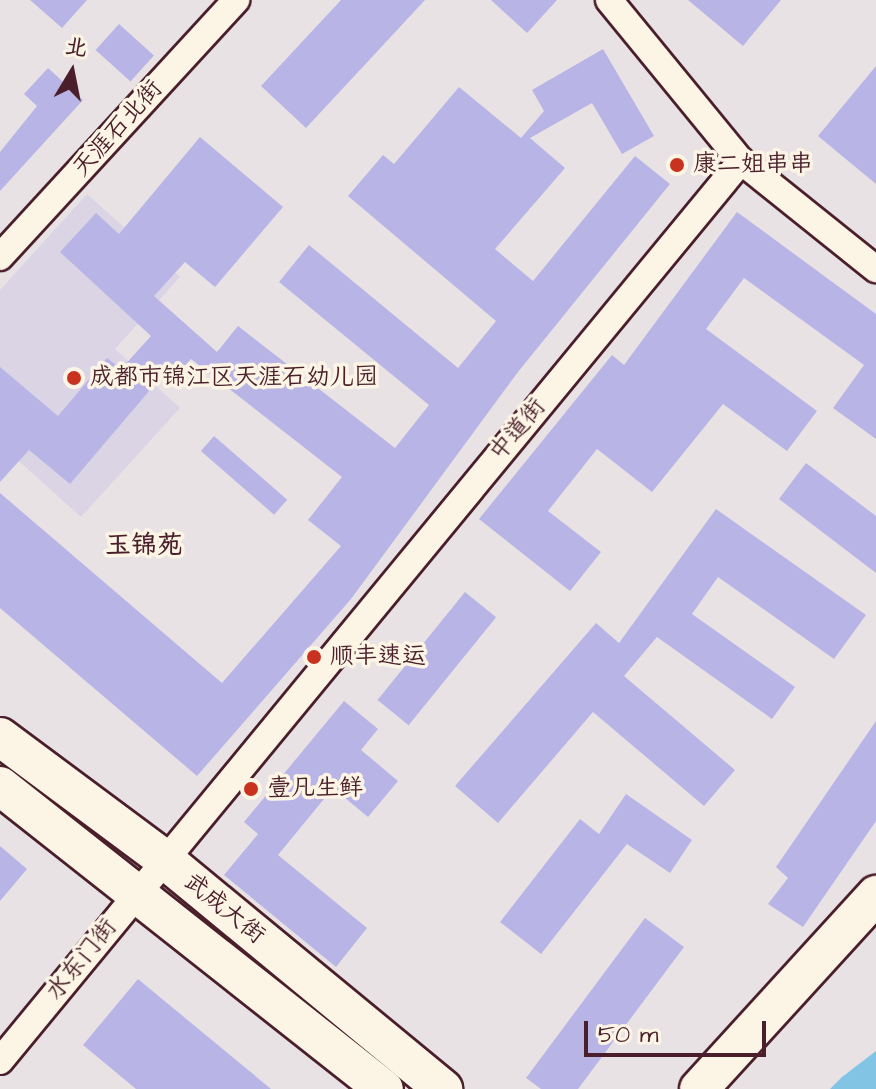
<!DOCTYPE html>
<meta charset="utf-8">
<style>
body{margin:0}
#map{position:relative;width:876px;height:1089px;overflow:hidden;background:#e8e2e5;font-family:"Architects Daughter","LXGW WenKai TC",sans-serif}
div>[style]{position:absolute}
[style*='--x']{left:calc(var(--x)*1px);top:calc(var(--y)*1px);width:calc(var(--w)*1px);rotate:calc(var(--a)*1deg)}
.built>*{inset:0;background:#dad4e5}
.water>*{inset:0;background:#82c4e3}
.building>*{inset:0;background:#b8b5e6;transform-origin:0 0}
.roads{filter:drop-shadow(2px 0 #4a1f2b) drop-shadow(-2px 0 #4a1f2b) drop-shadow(0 2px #4a1f2b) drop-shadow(0 -2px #4a1f2b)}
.street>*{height:26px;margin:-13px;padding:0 13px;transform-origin:13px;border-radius:13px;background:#fcf5e5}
.secondary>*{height:38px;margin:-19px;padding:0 19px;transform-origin:19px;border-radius:19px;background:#fcf5e5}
.dots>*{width:22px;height:22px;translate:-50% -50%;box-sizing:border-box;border:4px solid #fcf5e5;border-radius:50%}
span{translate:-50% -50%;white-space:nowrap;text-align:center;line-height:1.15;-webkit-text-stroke:7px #fcf5e5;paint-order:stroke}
.street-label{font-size:24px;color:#4a1f2b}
.poi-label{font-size:24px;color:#4a1f2b}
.left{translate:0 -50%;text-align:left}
.neighbourhood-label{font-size:26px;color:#4a1f2b;font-weight:700}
.north{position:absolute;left:32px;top:32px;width:80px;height:80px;-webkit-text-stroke:6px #fcf5e5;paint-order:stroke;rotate:10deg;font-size:22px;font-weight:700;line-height:32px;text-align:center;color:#4a1f2b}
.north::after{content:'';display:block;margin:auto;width:28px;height:36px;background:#4a1f2b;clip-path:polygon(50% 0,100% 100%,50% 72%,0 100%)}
.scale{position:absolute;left:584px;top:1021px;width:182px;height:36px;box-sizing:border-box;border:4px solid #4a1f2b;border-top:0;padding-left:10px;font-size:24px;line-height:28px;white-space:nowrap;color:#4a1f2b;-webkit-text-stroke:6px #fcf5e5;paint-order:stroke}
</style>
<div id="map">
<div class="built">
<div style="clip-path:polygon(87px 194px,180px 277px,115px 349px,180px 408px,81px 517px,0 444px,0 290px)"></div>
</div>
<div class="water">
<div style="clip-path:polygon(876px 1051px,876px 1089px,830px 1089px,842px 1077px)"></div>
</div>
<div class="building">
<div style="clip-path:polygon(30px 0,87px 0,62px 28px)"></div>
<div style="clip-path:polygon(341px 0,425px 0,306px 128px,261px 86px)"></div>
<div style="clip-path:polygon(491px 0,557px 0,527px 33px)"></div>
<div style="clip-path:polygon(688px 0,781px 0,743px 46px)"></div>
<div style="left:119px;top:24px;width:47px;height:35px;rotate:42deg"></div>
<div style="clip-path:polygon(603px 49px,654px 136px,622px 154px,592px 103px,530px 138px,565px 168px,495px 249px,533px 281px,635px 156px,670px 184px,518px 372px,351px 599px,197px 776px,0 608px,0 493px,222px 683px,341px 546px,308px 520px,342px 477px,191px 359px,175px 377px,167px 370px,70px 484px,29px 450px,0 482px,0 367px,58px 416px,107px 358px,121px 369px,151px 336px,60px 252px,96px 213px,119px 234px,200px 137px,283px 207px,215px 287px,185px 262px,154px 296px,217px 352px,238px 326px,395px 448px,429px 405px,279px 282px,309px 245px,458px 368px,496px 321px,348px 196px,383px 155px,394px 164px,459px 87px,521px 138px,544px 111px,532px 90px)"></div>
<div style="clip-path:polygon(876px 66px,876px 184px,818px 136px)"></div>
<div style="clip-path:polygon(48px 68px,83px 100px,0 191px,0 152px,37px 106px,24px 94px)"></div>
<div style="clip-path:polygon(737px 212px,876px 314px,876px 439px,833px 408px,864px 365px,744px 278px,706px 329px,817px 411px,787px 451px,723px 404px,652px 492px,597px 449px,548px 511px,601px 552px,570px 591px,479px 519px,612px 355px,624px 365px)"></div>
<div style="left:214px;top:436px;width:97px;height:20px;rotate:41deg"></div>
<div style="clip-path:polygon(806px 463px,876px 516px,876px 573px,779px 499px)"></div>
<div style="clip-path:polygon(716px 509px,866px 615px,834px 659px,718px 577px,692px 614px,795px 687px,772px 719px,657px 637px,624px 676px,735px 770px,704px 806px,593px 712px,498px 823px,455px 786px,596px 623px,619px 643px)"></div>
<div style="left:465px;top:592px;width:40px;height:139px;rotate:39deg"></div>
<div style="clip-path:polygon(344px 701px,378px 729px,361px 750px,398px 781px,368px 817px,333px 788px,278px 855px,367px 928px,336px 967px,224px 875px,258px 834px,244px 822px)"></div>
<div style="clip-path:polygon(876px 721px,876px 821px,803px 927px,768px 904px,788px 878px,776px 867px)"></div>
<div style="clip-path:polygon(626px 794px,692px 840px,670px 873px,627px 844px,541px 954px,500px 922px,580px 819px,599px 834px)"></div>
<div style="clip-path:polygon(0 846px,27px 869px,0 901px)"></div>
<div style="clip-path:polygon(645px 918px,684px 947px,578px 1089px,541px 1089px,526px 1078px)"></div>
<div style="clip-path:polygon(138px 979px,271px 1089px,136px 1089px,83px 1045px)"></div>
</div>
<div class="roads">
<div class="street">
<div style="--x:609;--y:0;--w:208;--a:50.7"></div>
<div style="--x:741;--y:161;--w:173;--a:38.7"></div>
<div style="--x:0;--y:257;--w:349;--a:-47.4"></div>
<div style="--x:0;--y:1061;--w:1166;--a:-50.53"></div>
</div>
<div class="secondary">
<div style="--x:0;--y:737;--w:204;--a:36.6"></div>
<div style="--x:164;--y:859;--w:362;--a:39.5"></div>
<div style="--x:0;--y:786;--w:489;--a:38.3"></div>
<div style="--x:699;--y:1089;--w:263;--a:-47.6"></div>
</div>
</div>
<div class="dots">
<div style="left:677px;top:165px;background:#c8321e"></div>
<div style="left:74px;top:378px;background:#c8321e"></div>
<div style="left:314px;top:657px;background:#c8321e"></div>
<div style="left:251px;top:789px;background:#c8321e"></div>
</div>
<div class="street-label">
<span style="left:118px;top:129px;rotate:-48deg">天涯石北街</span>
<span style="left:518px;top:430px;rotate:-50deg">中道街</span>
<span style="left:224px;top:909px;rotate:39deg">武成大街</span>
<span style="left:82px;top:960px;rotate:-51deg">水东门街</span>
</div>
<div class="poi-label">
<span class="left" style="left:693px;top:165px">康二姐串串</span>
<span class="left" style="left:90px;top:378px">成都市锦江区天涯石幼儿园</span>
<span class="left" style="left:330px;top:657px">顺丰速运</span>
<span class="left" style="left:267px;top:789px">壹凡生鲜</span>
</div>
<div class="neighbourhood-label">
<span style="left:144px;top:546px">玉锦苑</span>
</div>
<div class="north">北</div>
<div class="scale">50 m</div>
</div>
